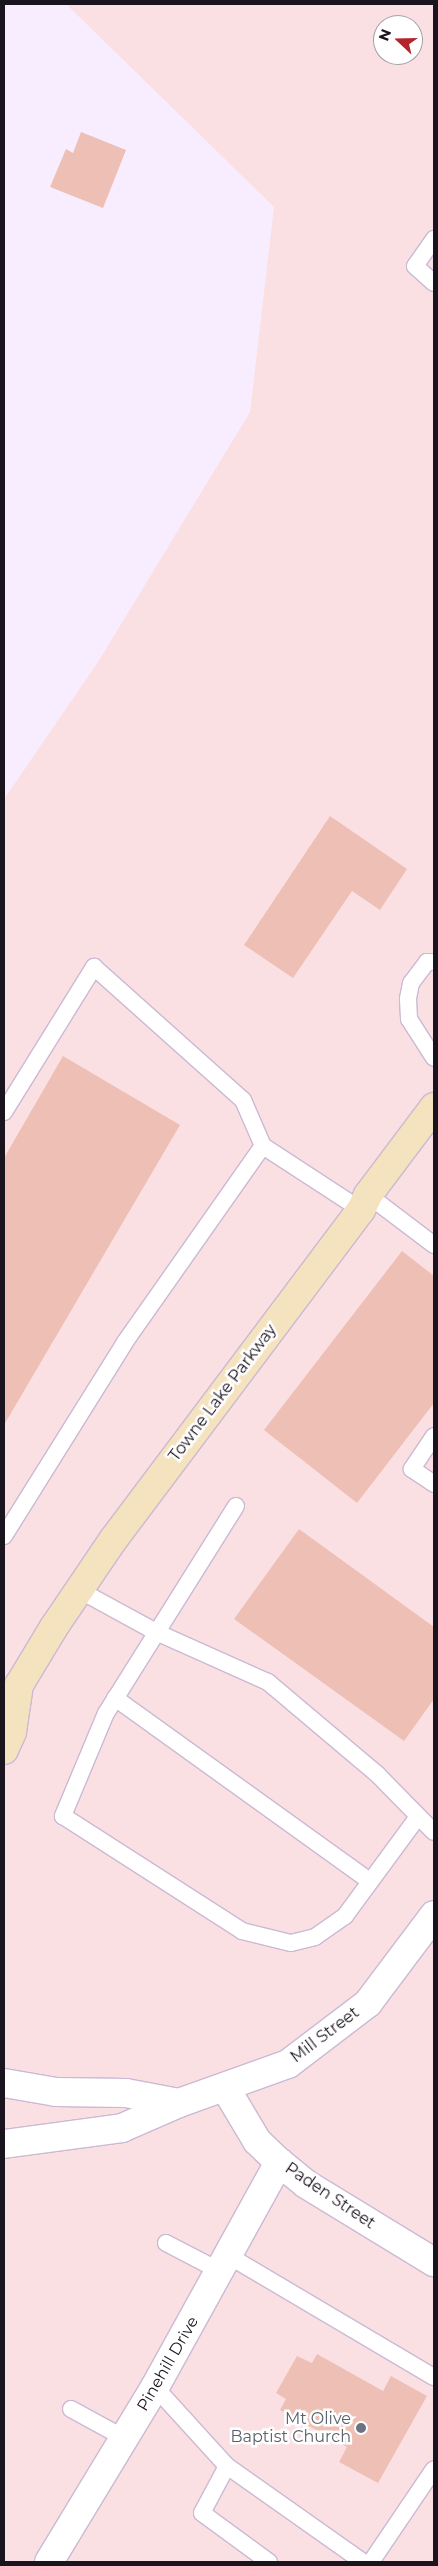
<!DOCTYPE html>
<style>
body{margin:0}
#map{position:relative;width:438px;height:2566px;overflow:hidden;background:#f8edfe;font-family:Montserrat,sans-serif}
div>[style]{position:absolute}
[style*='--x']{left:calc(var(--x)*1px);top:calc(var(--y)*1px);width:calc(var(--w)*1px);rotate:calc(var(--a)*1deg)}
.commercial>*{inset:0;background:#fbe0e3}
.building>*{inset:0;background:#eebfb5}
.roads{filter:drop-shadow(1px 0 #cbb9d4) drop-shadow(-1px 0 #cbb9d4) drop-shadow(0 1px #cbb9d4) drop-shadow(0 -1px #cbb9d4)}
.service>*{height:16px;margin:-8px;padding:0 8px;transform-origin:8px;border-radius:8px;background:#fff}
.minor>*{height:28px;margin:-14px;padding:0 14px;transform-origin:14px;border-radius:14px;background:#fff}
.secondary>*{height:28px;margin:-14px;padding:0 14px;transform-origin:14px;border-radius:14px;background:#f5e3bf}
.dots>*{width:14px;height:14px;translate:-50% -50%;box-sizing:border-box;border:2px solid #fff;border-radius:50%}
span{translate:-50% -50%;white-space:nowrap;text-align:center;line-height:1.15;-webkit-text-stroke:5px #fff;paint-order:stroke}
.street-label{font-size:16px;color:#1a141e}
.worship-label{font-size:16px;color:#5b616d}
.right{translate:-100% -50%;text-align:right}
.frame{position:absolute;inset:0;border:5px solid #1a141e;pointer-events:none}
.north{position:absolute;left:373px;top:15px;width:50px;height:50px;box-sizing:border-box;background:#fff;border:1px solid #a3a1a5;border-radius:50%;rotate:291deg;font-size:14px;font-weight:700;line-height:20px;text-align:center;color:#1a141e}
.north::after{content:'';display:block;margin:auto;width:18px;height:22px;background:#b5242c;clip-path:polygon(50% 0,100% 100%,50% 72%,0 100%)}
</style>
<div id="map">
<div class="commercial">
<div style="clip-path:polygon(evenodd,66px 4px,434px 4px,433px 2562px,4px 2562px,4px 799px,98px 662px,250px 412px,274px 207px,66px 4px,383px 25px,413px 25px,413px 55px,383px 55px,383px 25px)"></div>
</div>
<div class="building">
<div style="clip-path:polygon(81px 132px,126px 150px,103px 208px,50px 187px,66px 149px,73px 153px)"></div>
<div style="clip-path:polygon(330px 816px,407px 869px,380px 910px,352px 891px,293px 978px,244px 945px)"></div>
<div style="clip-path:polygon(63px 1056px,180px 1125px,4px 1425px,4px 1158px)"></div>
<div style="clip-path:polygon(402px 1251px,434px 1276px,434px 1403px,357px 1503px,264px 1430px)"></div>
<div style="clip-path:polygon(299px 1529px,434px 1627px,434px 1699px,404px 1741px,234px 1619px)"></div>
<div style="clip-path:polygon(317px 2354px,383px 2391px,391px 2376px,427px 2396px,378px 2483px,339px 2462px,347px 2447px,280px 2410px,286px 2399px,276px 2393px,297px 2356px,312px 2363px)"></div>
</div>
<div class="roads">
<div class="service">
<div style="--x:434;--y:239;--w:33;--a:125"></div>
<div style="--x:415;--y:266;--w:25;--a:42"></div>
<div style="--x:434;--y:962;--w:7;--a:180"></div>
<div style="--x:427;--y:962;--w:26;--a:127"></div>
<div style="--x:411;--y:983;--w:16;--a:101"></div>
<div style="--x:408;--y:999;--w:20;--a:87"></div>
<div style="--x:409;--y:1019;--w:46;--a:57.3"></div>
<div style="--x:4;--y:1112;--w:171;--a:-58.2"></div>
<div style="--x:94;--y:967;--w:200;--a:41.8"></div>
<div style="--x:243;--y:1100;--w:50;--a:66.5"></div>
<div style="--x:263;--y:1146;--w:117;--a:33.1"></div>
<div style="--x:368;--y:1195;--w:83;--a:37.1"></div>
<div style="--x:434;--y:1436;--w:40;--a:124"></div>
<div style="--x:412;--y:1469;--w:27;--a:34"></div>
<div style="--x:236;--y:1506;--w:244;--a:122.1"></div>
<div style="--x:106;--y:1713;--w:112;--a:112.7"></div>
<div style="--x:63;--y:1816;--w:213;--a:32.7"></div>
<div style="--x:242;--y:1931;--w:50;--a:13.8"></div>
<div style="--x:291;--y:1943;--w:25;--a:-14"></div>
<div style="--x:315;--y:1937;--w:37;--a:-35"></div>
<div style="--x:345;--y:1916;--w:122;--a:-53.7"></div>
<div style="--x:4;--y:1536;--w:229;--a:-58"></div>
<div style="--x:125;--y:1342;--w:240;--a:-54.9"></div>
<div style="--x:79;--y:1590;--w:88;--a:28.6"></div>
<div style="--x:156;--y:1632;--w:123;--a:24.1"></div>
<div style="--x:268;--y:1682;--w:143;--a:40.2"></div>
<div style="--x:377;--y:1774;--w:81;--a:45.5"></div>
<div style="--x:115;--y:1698;--w:314;--a:35.7"></div>
<div style="--x:166;--y:2243;--w:61;--a:27.4"></div>
<div style="--x:229;--y:2256;--w:238;--a:30.6"></div>
<div style="--x:155;--y:2387;--w:107;--a:47.7"></div>
<div style="--x:227;--y:2466;--w:53;--a:118"></div>
<div style="--x:202;--y:2513;--w:83;--a:36.2"></div>
<div style="--x:71;--y:2409;--w:60;--a:28.7"></div>
<div style="--x:227;--y:2466;--w:166;--a:35.2"></div>
<div style="--x:371;--y:2562;--w:112;--a:-55.9"></div>
</div>
<div class="minor">
<div style="--x:4;--y:2083;--w:53;--a:9.8"></div>
<div style="--x:56;--y:2092;--w:70;--a:0.8"></div>
<div style="--x:126;--y:2093;--w:54;--a:10.7"></div>
<div style="--x:226;--y:2089;--w:61;--a:59.2"></div>
<div style="--x:257;--y:2141;--w:30;--a:44"></div>
<div style="--x:279;--y:2162;--w:35;--a:39"></div>
<div style="--x:306;--y:2184;--w:150;--a:31.4"></div>
<div style="--x:4;--y:2144;--w:119;--a:-7.7"></div>
<div style="--x:122;--y:2128;--w:62;--a:-23.7"></div>
<div style="--x:179;--y:2103;--w:116;--a:-19.7"></div>
<div style="--x:288;--y:2064;--w:101;--a:-37.3"></div>
<div style="--x:368;--y:2003;--w:110;--a:-53.1"></div>
<div style="--x:49;--y:2562;--w:205;--a:-58.8"></div>
<div style="--x:155;--y:2387;--w:257;--a:-61.1"></div>
</div>
<div class="secondary">
<div style="--x:4;--y:1750;--w:20;--a:-66"></div>
<div style="--x:12;--y:1732;--w:48;--a:-81.5"></div>
<div style="--x:19;--y:1685;--w:68;--a:-58.9"></div>
<div style="--x:54;--y:1627;--w:105;--a:-55.9"></div>
<div style="--x:113;--y:1540;--w:413;--a:-53.1"></div>
<div style="--x:361;--y:1210;--w:17;--a:-65"></div>
<div style="--x:368;--y:1195;--w:110;--a:-53.1"></div>
</div>
</div>
<div class="dots">
<div style="left:361px;top:2428px;background:#6b7280"></div>
</div>
<div class="street-label">
<span style="left:223px;top:1393px;rotate:-53deg">Towne Lake Parkway</span>
<span style="left:325px;top:2035px;rotate:-37deg">Mill Street</span>
<span style="left:330px;top:2196px;rotate:34deg">Paden Street</span>
<span style="left:168px;top:2364px;rotate:-60deg">Pinehill Drive</span>
</div>
<div class="worship-label">
<span class="right" style="left:351px;top:2428px">Mt Olive<br>Baptist Church</span>
</div>
<div class="frame"></div>
<div class="north">N</div>
</div>
